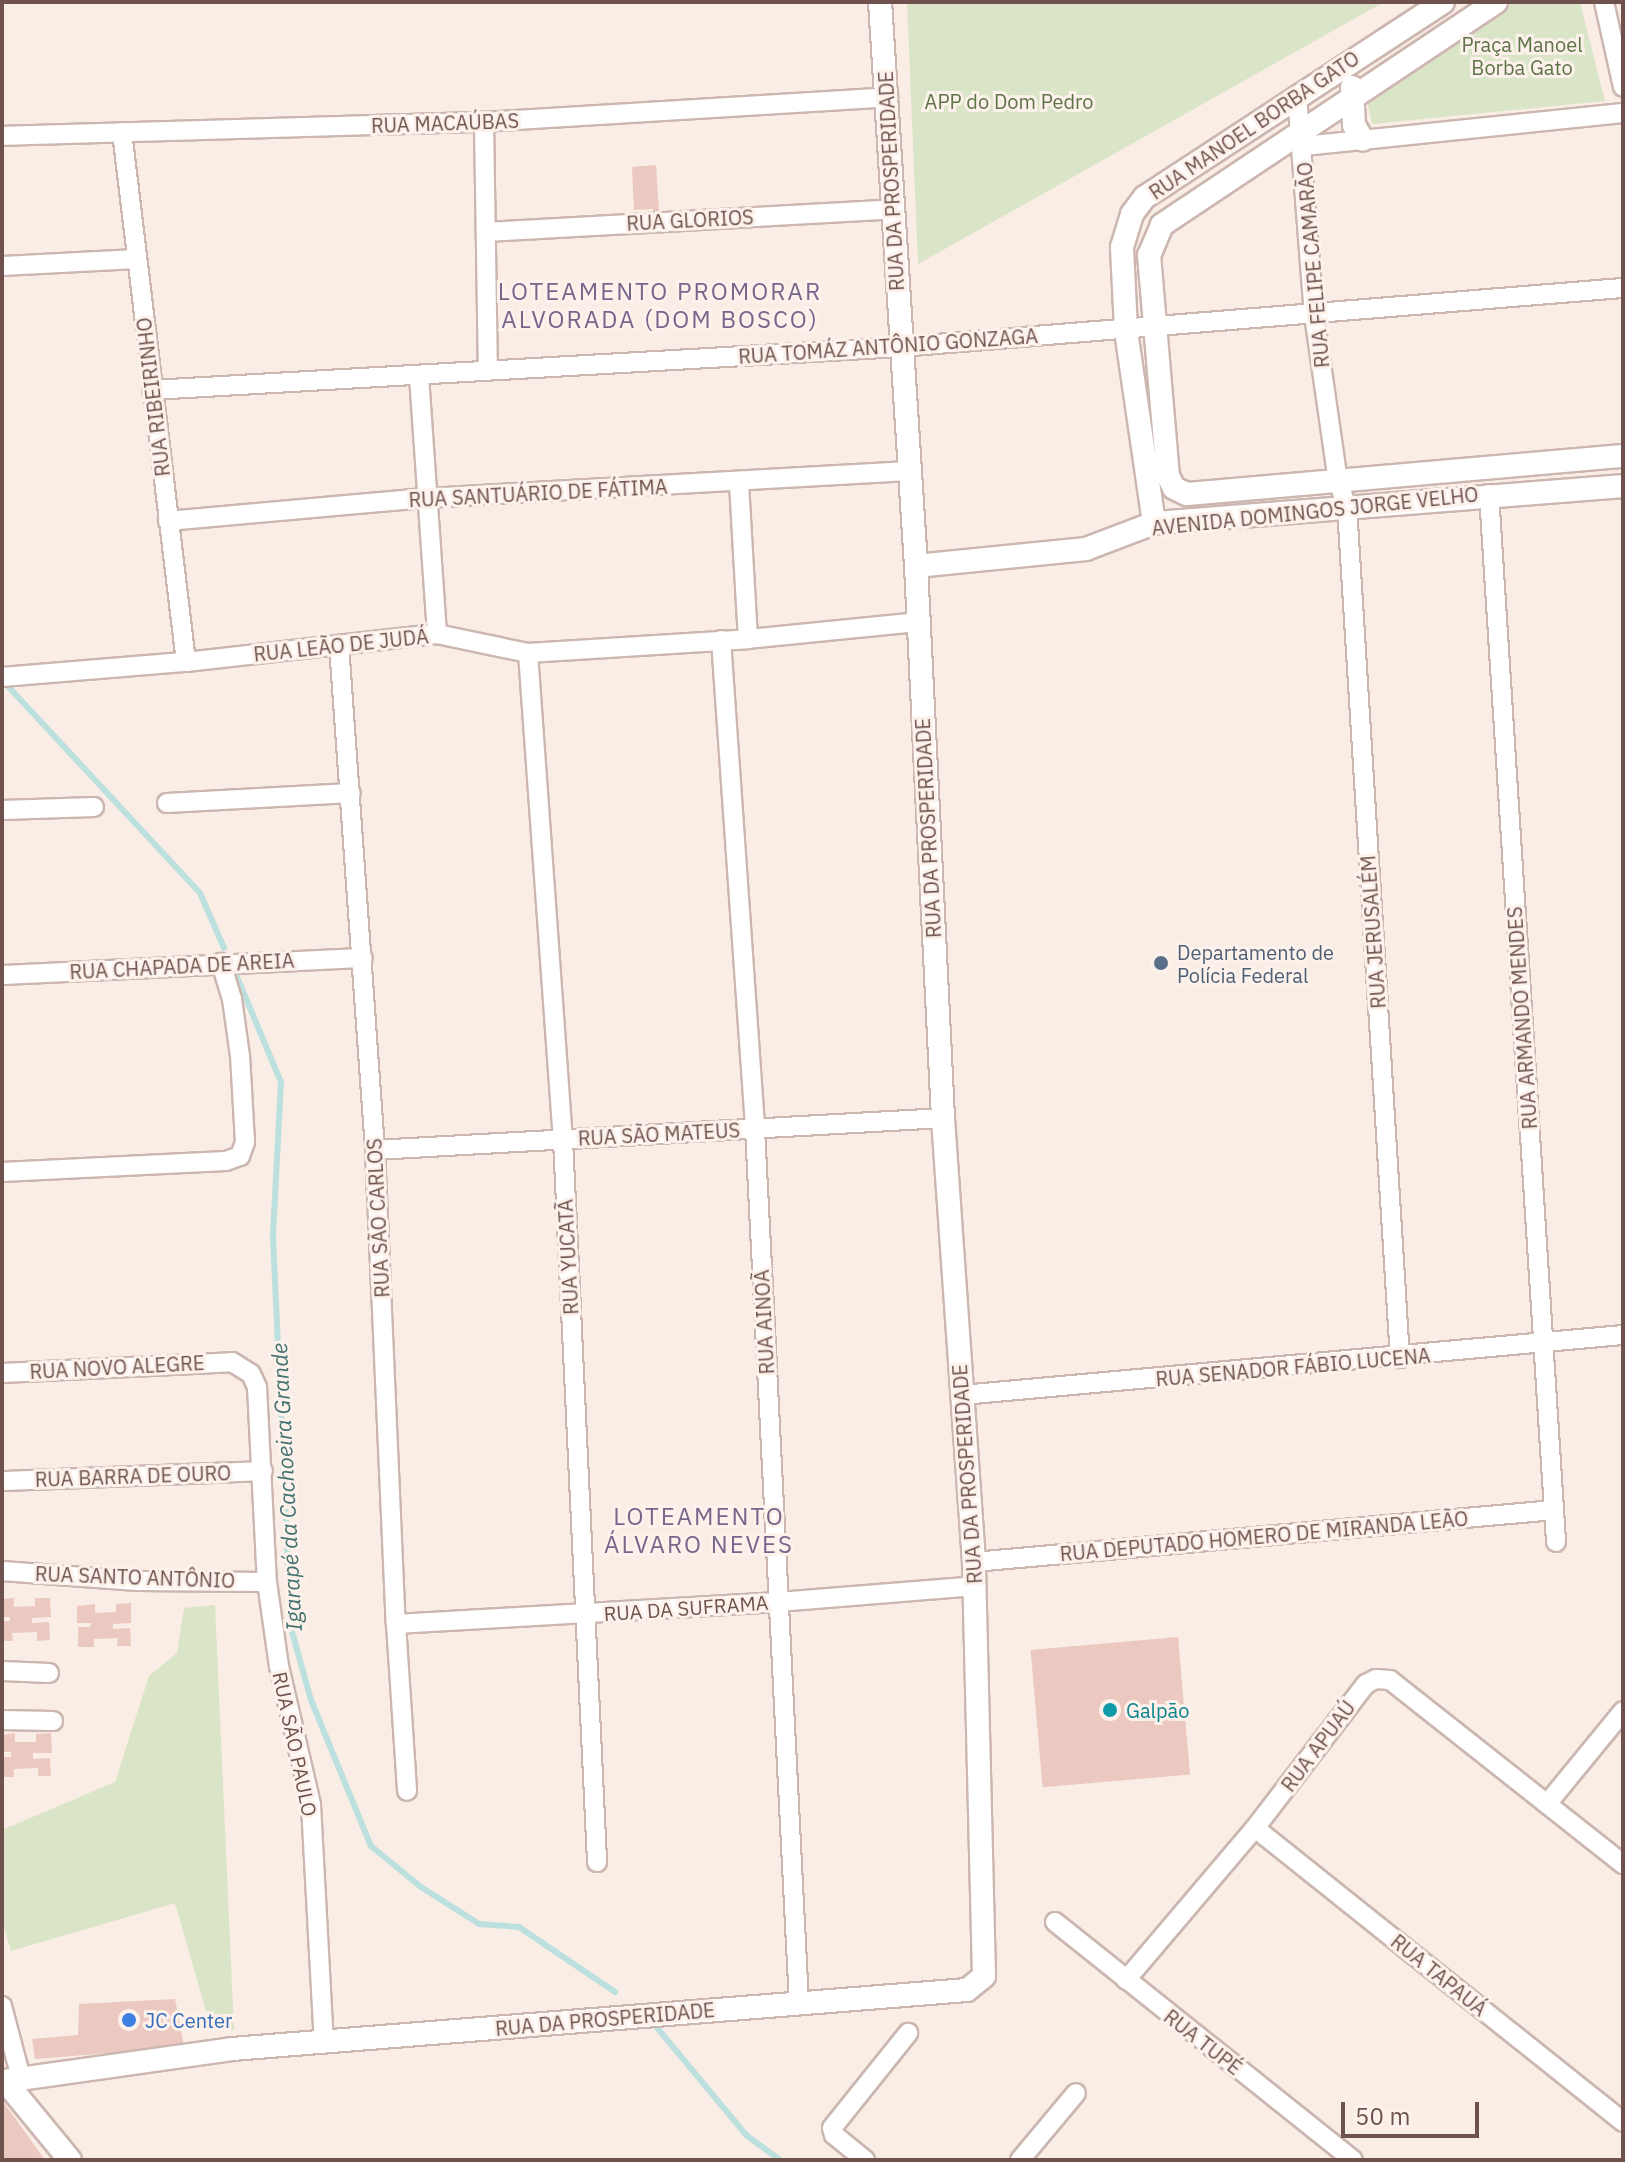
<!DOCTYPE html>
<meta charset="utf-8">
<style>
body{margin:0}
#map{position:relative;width:1625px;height:2162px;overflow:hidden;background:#f9ede5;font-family:"IBM Plex Sans",sans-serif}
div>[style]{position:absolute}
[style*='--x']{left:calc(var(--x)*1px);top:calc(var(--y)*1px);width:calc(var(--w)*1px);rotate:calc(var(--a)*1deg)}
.green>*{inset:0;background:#d9e5c6}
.stream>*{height:6px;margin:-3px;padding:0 3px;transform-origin:3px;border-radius:3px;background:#bce0de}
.building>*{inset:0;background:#ebc8c0;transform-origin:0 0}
.roads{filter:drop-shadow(2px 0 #ccb6b0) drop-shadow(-2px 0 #ccb6b0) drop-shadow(0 2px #ccb6b0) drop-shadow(0 -2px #ccb6b0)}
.minor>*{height:18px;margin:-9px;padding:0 9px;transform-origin:9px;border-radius:9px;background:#fff}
.tertiary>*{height:22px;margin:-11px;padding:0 11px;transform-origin:11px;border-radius:11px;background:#fff}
.dots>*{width:22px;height:22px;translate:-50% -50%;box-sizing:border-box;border:4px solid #fdf2eb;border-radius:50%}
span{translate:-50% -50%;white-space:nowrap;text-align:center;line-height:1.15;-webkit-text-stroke:6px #fdf2eb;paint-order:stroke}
.park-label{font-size:20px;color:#5e7347}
.street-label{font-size:20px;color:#6f524e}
.service-label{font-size:20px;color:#4e5e75}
.left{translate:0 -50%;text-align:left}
.culture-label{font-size:20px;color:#0d838f}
.shop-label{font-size:20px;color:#366cbe}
.water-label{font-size:22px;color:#437270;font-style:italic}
.quarter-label{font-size:24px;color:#77668c;letter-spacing:2px}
.frame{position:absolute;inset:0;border:4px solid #6f524e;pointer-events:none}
.scale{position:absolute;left:1341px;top:2102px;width:138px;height:36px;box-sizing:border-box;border:4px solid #6f524e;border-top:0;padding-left:10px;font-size:24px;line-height:28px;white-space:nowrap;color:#6f524e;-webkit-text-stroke:6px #fdf2eb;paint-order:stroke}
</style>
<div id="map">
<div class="green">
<div style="clip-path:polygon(907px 2px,1384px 2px,918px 264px)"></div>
<div style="clip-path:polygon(1502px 2px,1580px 2px,1605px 101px,1372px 124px,1365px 90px)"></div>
<div style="clip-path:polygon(215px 1605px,234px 2030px,211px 2029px,175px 1903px,11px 1951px,2px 1920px,2px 1830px,115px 1782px,149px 1676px,177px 1653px,184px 1608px)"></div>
</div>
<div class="stream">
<div style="--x:4;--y:682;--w:288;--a:47.1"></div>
<div style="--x:200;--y:893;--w:60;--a:66.4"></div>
<div style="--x:237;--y:977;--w:114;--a:67.3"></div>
<div style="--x:281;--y:1082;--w:154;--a:93"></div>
<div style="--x:273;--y:1236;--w:392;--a:87.4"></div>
<div style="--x:291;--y:1628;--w:75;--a:74.5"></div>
<div style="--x:311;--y:1700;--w:158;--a:67.7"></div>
<div style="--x:371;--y:1846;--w:65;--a:39.4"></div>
<div style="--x:421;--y:1887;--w:69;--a:32.5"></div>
<div style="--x:479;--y:1924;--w:40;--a:4.3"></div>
<div style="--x:519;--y:1927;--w:116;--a:34.1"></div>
<div style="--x:654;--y:2024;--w:144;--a:50.3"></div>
<div style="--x:746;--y:2135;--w:42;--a:36.3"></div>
</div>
<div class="building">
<div style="clip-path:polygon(656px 165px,659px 213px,653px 213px,653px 209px,634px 210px,632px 167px)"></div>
<div style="clip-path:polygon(14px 1598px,14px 1607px,35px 1606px,35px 1598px,50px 1598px,51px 1617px,32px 1618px,32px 1623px,49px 1622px,50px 1640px,37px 1641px,37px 1632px,12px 1633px,13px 1641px,2px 1641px,2px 1621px,10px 1621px,10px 1617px,2px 1617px,2px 1599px)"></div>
<div style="clip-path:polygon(131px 1603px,131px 1623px,113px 1624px,113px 1629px,130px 1628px,131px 1646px,117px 1646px,118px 1638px,94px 1639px,94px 1647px,78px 1647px,78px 1627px,90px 1627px,91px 1623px,77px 1623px,77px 1606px,95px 1604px,95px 1613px,116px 1612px,116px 1604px)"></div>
<div style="left:1178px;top:1637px;width:138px;height:148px;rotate:85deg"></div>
<div style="clip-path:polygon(15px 1733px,15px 1742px,36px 1742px,36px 1734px,51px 1733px,52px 1753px,33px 1753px,33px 1759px,50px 1758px,51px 1776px,38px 1776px,38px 1768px,14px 1769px,14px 1777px,2px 1777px,2px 1757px,11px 1757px,11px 1752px,2px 1752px,2px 1735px)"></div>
<div style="clip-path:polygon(175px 1999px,184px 2047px,35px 2059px,32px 2039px,78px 2035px,79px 2004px)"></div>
<div style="clip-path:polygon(2px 2100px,45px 2160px,2px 2160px)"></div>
</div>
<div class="roads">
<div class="minor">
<div style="--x:1604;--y:2;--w:87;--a:77.4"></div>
<div style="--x:1297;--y:95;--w:221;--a:85.6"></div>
<div style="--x:1314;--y:315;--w:168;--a:81.8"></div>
<div style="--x:1338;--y:481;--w:28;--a:71"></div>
<div style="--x:1347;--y:507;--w:853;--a:86.44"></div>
<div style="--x:484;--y:122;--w:249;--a:89.1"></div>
<div style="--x:122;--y:132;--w:534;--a:83.11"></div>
<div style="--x:2;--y:136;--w:482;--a:-1.7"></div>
<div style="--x:484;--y:122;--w:405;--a:-3.5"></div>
<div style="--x:1303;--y:146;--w:322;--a:-5.9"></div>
<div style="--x:486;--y:232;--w:409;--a:-3.2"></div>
<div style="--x:2;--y:266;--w:135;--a:-3"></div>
<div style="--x:419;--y:376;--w:259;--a:86"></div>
<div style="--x:152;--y:390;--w:749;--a:-3.29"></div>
<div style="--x:900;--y:347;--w:725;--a:-4.67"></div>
<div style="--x:739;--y:483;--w:156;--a:86.7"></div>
<div style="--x:1489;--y:494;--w:1050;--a:86.34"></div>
<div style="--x:168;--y:521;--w:260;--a:-5.1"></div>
<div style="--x:427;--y:498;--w:483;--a:-3.2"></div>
<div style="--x:721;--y:640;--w:490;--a:86"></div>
<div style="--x:755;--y:1129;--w:875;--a:87.12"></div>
<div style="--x:339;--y:645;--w:506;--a:85.92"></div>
<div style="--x:375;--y:1150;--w:474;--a:87.5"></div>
<div style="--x:396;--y:1624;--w:167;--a:86.2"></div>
<div style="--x:528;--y:653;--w:488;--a:85.9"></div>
<div style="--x:563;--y:1140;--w:723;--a:87.3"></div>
<div style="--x:2;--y:677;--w:185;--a:-4.7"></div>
<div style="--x:186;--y:662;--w:253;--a:-6.4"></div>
<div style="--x:437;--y:634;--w:93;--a:11.8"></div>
<div style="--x:528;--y:653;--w:220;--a:-3.6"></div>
<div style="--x:748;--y:639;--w:171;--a:-5.7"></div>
<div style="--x:167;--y:803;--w:184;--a:-3.1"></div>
<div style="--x:2;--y:810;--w:92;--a:-1.9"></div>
<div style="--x:2;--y:975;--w:361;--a:-2.7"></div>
<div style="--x:375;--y:1150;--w:569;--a:-3.22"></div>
<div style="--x:2;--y:1172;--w:224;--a:-2.8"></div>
<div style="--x:226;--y:1161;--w:15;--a:-20"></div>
<div style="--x:240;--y:1156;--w:15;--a:-70"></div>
<div style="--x:245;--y:1142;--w:86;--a:-93.3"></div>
<div style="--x:240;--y:1056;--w:58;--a:-98"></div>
<div style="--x:232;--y:999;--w:38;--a:-107"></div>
<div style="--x:2;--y:1373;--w:230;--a:-2.7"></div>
<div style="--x:232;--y:1362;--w:22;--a:32"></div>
<div style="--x:251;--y:1374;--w:14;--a:65"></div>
<div style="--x:257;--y:1387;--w:195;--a:87.1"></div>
<div style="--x:267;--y:1582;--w:85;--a:81.9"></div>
<div style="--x:279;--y:1666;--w:143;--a:77"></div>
<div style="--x:311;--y:1805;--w:237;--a:86.9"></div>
<div style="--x:962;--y:1395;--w:664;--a:-5.19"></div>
<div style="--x:2;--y:1481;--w:261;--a:-2.2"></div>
<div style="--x:974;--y:1562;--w:582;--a:-5.12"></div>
<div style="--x:2;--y:1571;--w:136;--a:4.2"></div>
<div style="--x:138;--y:1581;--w:129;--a:0.4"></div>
<div style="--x:396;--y:1624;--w:383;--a:-3.3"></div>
<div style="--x:778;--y:1602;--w:198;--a:-4.6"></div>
<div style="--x:2;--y:1671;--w:47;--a:2.4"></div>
<div style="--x:2;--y:1720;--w:51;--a:1.1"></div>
<div style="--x:1547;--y:1804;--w:120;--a:-50.7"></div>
<div style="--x:1255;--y:1828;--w:471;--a:38.6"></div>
<div style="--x:1055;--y:1922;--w:381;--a:38.6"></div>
<div style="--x:1126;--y:1980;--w:199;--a:-49.7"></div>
<div style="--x:1255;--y:1828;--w:182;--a:-52.4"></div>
<div style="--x:1366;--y:1684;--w:11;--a:-27"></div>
<div style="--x:1376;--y:1679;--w:14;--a:4"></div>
<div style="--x:1390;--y:1680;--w:297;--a:38.3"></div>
<div style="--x:2;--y:2006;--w:74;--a:75.2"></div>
<div style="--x:865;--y:2160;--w:40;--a:-141"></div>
<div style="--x:834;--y:2135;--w:7;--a:-106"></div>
<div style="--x:832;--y:2128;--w:122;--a:-51.3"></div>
<div style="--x:1020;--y:2160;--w:87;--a:-50.1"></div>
</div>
<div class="tertiary">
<div style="--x:1496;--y:2;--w:402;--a:146.3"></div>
<div style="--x:1162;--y:225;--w:33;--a:113"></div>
<div style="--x:1149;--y:255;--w:222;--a:85.1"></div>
<div style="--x:1168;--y:476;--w:13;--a:63"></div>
<div style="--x:1174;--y:488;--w:14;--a:25"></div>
<div style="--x:1187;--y:494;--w:438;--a:-5"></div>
<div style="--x:1352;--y:87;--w:38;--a:87"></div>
<div style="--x:1354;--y:125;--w:17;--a:59"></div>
<div style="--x:1154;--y:523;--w:195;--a:-98.3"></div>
<div style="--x:1126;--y:330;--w:83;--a:-92.8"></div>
<div style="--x:1122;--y:247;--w:34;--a:-73"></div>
<div style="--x:1132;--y:214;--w:21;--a:-53"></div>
<div style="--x:1145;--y:197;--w:24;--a:-33"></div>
<div style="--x:1165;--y:184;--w:332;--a:-33.2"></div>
<div style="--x:916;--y:566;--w:171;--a:-5.7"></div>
<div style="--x:1086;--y:549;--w:73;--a:-20.9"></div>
<div style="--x:1154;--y:523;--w:470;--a:-4.5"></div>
<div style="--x:5;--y:2081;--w:229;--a:-8"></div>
<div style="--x:232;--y:2049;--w:737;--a:-4.59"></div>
<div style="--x:967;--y:1990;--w:22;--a:-39"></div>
<div style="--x:984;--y:1976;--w:414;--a:-91.4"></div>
<div style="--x:974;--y:1562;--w:445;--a:-94"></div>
<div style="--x:943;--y:1118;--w:553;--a:-92.8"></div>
<div style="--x:916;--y:566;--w:565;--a:-93.65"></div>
<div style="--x:5;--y:2081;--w:102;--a:50.6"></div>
</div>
</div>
<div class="dots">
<div style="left:1161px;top:963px;background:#5c6f8a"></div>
<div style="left:1110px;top:1710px;background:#0f9aa8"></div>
<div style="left:129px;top:2020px;background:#3f7fe0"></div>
</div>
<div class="park-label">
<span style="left:1522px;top:56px">Praça Manoel<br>Borba Gato</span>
<span style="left:1009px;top:101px">APP do Dom Pedro</span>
</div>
<div class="street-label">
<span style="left:445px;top:123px;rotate:-2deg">RUA MACAÚBAS</span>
<span style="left:1254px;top:125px;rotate:-34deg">RUA MANOEL BORBA GATO</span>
<span style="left:891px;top:181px;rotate:-93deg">RUA DA PROSPERIDADE</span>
<span style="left:690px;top:220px;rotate:-3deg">RUA GLORIOS</span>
<span style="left:1313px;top:265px;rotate:-95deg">RUA FELIPE CAMARÃO</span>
<span style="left:888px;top:346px;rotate:-4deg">RUA TOMÁZ ANTÔNIO GONZAGA</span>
<span style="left:153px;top:397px;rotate:-97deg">RUA RIBEIRINHO</span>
<span style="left:538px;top:493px;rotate:-3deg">RUA SANTUÁRIO DE FÁTIMA</span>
<span style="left:1315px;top:511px;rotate:-6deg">AVENIDA DOMINGOS JORGE VELHO</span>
<span style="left:341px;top:645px;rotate:-6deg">RUA LEÃO DE JUDÁ</span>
<span style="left:928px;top:828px;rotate:-93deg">RUA DA PROSPERIDADE</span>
<span style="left:1373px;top:932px;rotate:-94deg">RUA JERUSALÉM</span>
<span style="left:182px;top:966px;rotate:-3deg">RUA CHAPADA DE AREIA</span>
<span style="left:1522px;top:1018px;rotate:-94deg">RUA ARMANDO MENDES</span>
<span style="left:659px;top:1134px;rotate:-3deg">RUA SÃO MATEUS</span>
<span style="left:378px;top:1218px;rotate:-93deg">RUA SÃO CARLOS</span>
<span style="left:568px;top:1257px;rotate:-93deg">RUA YUCATÃ</span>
<span style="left:764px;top:1322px;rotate:-93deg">RUA AINOÃ</span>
<span style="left:117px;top:1367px;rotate:-3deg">RUA NOVO ALEGRE</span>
<span style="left:1293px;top:1367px;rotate:-5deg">RUA SENADOR FÁBIO LUCENA</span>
<span style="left:967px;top:1474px;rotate:-94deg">RUA DA PROSPERIDADE</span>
<span style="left:133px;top:1476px;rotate:-2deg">RUA BARRA DE OURO</span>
<span style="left:1264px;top:1536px;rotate:-5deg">RUA DEPUTADO HOMERO DE MIRANDA LEÃO</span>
<span style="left:135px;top:1577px;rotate:2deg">RUA SANTO ANTÔNIO</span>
<span style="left:686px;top:1608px;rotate:-4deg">RUA DA SUFRAMA</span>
<span style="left:295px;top:1744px;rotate:78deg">RUA SÃO PAULO</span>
<span style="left:1318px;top:1746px;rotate:-53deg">RUA APUAÚ</span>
<span style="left:1439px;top:1975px;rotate:39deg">RUA TAPAUÁ</span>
<span style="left:605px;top:2019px;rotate:-5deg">RUA DA PROSPERIDADE</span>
<span style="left:1203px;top:2042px;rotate:38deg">RUA TUPÉ</span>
</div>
<div class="service-label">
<span class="left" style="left:1177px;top:964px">Departamento de<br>Polícia Federal</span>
</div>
<div class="culture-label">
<span class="left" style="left:1126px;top:1710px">Galpão</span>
</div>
<div class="shop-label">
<span class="left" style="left:145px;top:2020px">JC Center</span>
</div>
<div class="water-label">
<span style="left:286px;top:1487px;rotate:-93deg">Igarapé da Cachoeira Grande</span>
</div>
<div class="quarter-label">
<span style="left:660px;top:306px">LOTEAMENTO PROMORAR<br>ALVORADA (DOM BOSCO)</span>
<span style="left:699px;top:1531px">LOTEAMENTO<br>ÁLVARO NEVES</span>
</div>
<div class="frame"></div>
<div class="scale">50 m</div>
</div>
